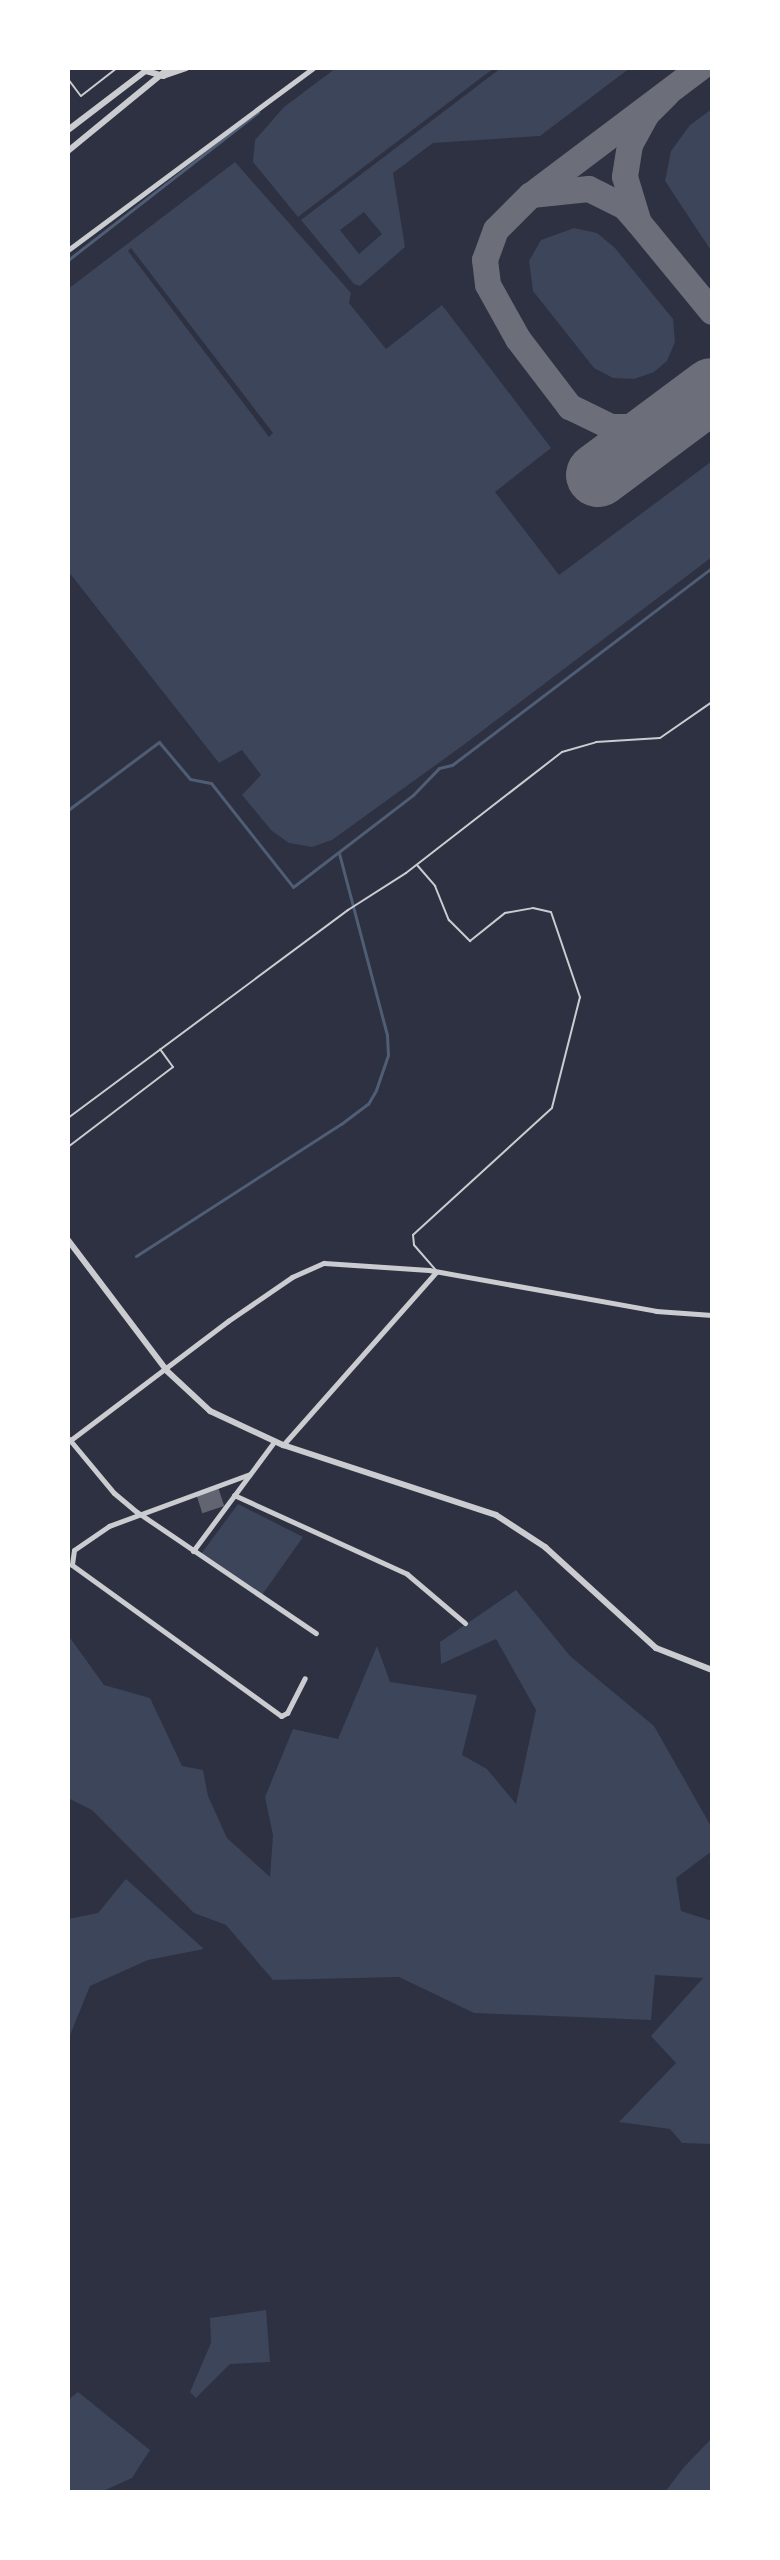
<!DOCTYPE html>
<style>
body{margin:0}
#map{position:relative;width:780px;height:2560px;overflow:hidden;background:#2d3142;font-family:Signika,sans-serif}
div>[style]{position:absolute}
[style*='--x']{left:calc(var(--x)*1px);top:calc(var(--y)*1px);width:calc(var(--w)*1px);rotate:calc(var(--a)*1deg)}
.green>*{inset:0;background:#3c4559}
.stream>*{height:3px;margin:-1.5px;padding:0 1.5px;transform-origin:1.5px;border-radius:1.5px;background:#4f5d75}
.taxiway>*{height:26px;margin:-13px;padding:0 13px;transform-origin:13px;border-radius:13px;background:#6c6f7a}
.runway>*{height:64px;margin:-32px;padding:0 32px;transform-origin:32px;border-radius:32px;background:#6c6f7a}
.building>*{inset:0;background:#626471;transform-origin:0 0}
.service>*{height:2px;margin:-1px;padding:0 1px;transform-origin:1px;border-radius:1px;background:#caccd0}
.minor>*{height:5px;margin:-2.5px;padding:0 2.5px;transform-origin:2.5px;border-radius:2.5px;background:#caccd0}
.tertiary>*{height:6px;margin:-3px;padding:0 3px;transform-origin:3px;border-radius:3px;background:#caccd0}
span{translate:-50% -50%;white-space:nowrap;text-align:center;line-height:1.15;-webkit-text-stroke:6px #fff;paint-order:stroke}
.frame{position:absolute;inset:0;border:70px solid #fff;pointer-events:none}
</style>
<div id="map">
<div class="green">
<div style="clip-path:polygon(336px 68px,494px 68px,298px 217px,253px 162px,255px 140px,284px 107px)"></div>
<div style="clip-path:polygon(evenodd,501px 68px,630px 68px,540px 136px,433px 143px,393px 173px,405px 247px,360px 286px,354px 284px,301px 220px,501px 68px,364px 212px,382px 234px,359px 254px,340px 230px,364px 212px)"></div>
<div style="clip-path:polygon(712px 109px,712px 252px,665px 181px,671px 151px,690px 125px)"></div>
<div style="clip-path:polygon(evenodd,235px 162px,351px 293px,349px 303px,386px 349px,442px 305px,551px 448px,495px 492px,559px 575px,712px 461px,712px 557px,462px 746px,332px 840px,312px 847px,289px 843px,272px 831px,242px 795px,261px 775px,242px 750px,219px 763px,68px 571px,68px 289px,235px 162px,131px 248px,273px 433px,269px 437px,128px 251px,131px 248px)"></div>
<div style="clip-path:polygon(574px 228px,597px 233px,615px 248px,673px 319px,675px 342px,667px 361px,654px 372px,634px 379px,613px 378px,594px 368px,533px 291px,529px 261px,541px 240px)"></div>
<div style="clip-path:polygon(238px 1504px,303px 1537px,262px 1595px,201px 1554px)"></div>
<div style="clip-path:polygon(516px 1590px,570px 1656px,654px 1726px,712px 1828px,712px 1851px,676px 1878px,681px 1911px,712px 1921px,712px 2144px,682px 2143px,670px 2129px,619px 2122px,676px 2063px,651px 2036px,703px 1978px,655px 1975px,651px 2020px,474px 2013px,399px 1977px,273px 1980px,226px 1925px,194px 1913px,92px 1810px,68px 1798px,68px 1635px,104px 1685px,150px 1698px,182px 1766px,203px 1770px,208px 1796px,227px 1838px,270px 1877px,273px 1835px,265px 1797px,293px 1729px,338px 1739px,377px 1646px,390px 1682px,477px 1695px,462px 1755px,487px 1769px,516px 1804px,536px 1710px,496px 1639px,441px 1664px,440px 1642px)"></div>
<div style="clip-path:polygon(126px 1879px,204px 1949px,148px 1960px,90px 1986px,68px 2040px,68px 1919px,98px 1913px)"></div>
<div style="clip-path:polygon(266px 2310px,270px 2362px,230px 2364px,196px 2398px,190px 2392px,211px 2343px,210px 2318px)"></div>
<div style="clip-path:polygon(78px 2392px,150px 2450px,132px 2478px,101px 2492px,68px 2492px,68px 2400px)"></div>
<div style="clip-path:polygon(712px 2438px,712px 2492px,665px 2492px,684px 2467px)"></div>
</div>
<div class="stream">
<div style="--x:68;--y:260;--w:241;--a:-37.9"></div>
<div style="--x:68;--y:810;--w:114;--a:-36.8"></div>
<div style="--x:159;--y:742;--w:48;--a:50"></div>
<div style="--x:190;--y:779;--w:21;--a:11"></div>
<div style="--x:211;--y:783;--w:132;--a:51.7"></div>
<div style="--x:293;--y:887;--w:151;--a:-37.5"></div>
<div style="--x:413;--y:795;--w:37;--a:-46"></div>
<div style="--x:439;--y:768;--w:13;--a:-13"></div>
<div style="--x:452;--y:765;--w:326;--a:-37.2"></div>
<div style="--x:136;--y:1256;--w:244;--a:-32.8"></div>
<div style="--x:341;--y:1124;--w:34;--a:-37"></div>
<div style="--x:368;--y:1104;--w:16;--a:-60"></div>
<div style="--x:376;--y:1090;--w:37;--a:-71"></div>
<div style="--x:388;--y:1055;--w:20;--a:-93"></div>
<div style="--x:387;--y:1035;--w:188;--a:-104.8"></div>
</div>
<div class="taxiway">
<div style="--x:667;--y:94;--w:28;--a:135"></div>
<div style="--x:647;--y:114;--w:35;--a:119"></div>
<div style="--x:630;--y:145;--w:32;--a:99"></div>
<div style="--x:625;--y:177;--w:48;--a:73.1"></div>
<div style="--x:639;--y:223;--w:115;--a:50.6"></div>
<div style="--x:537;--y:191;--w:204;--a:-37"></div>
<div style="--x:639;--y:223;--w:21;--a:-131"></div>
<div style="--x:625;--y:207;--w:40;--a:-153.4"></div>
<div style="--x:589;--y:189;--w:58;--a:174.1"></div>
<div style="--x:531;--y:195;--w:49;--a:135"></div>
<div style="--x:496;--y:230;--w:32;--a:110"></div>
<div style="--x:485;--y:260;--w:25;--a:83"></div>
<div style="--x:488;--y:285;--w:62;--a:60.9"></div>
<div style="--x:518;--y:339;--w:86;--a:52.6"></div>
<div style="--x:570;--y:407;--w:46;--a:26"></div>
<div style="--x:611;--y:427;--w:32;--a:0"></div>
<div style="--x:643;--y:427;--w:32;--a:-16"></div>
</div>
<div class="runway">
<div style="--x:598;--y:475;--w:142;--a:-36.7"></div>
</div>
<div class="building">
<div style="left:218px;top:1487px;width:20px;height:23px;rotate:72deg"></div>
</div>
<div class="service">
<div style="--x:68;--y:79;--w:21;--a:53"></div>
<div style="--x:81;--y:96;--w:46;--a:-37.9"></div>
<div style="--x:417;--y:865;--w:28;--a:49"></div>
<div style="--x:435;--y:886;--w:37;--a:68"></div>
<div style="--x:449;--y:920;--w:30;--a:45"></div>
<div style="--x:470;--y:941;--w:45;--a:-38.7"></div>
<div style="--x:505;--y:913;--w:28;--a:-10"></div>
<div style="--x:533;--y:908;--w:18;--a:13"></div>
<div style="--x:551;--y:912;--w:90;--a:71.2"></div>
<div style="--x:580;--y:997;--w:114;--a:104.2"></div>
<div style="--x:552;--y:1108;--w:188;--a:137.6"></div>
<div style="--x:413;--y:1235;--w:10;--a:84"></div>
<div style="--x:414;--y:1245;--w:33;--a:49"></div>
<div style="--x:68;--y:1118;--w:349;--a:-36.6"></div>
<div style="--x:348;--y:910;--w:69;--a:-32.5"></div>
<div style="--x:406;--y:873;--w:197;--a:-37.8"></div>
<div style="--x:562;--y:752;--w:35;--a:-16"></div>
<div style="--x:596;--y:742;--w:64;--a:-3.6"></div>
<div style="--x:660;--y:738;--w:63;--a:-34.7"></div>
<div style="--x:68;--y:1147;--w:132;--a:-37.3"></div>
<div style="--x:173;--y:1067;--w:22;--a:-126"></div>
</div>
<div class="minor">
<div style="--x:68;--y:250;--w:305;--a:-36.6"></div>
<div style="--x:69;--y:1439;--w:70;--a:50.2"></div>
<div style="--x:114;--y:1493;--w:30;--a:40"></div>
<div style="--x:137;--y:1512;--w:216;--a:34.1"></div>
<div style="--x:68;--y:1442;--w:201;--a:-37.1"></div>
<div style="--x:228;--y:1321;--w:78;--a:-34.5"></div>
<div style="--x:292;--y:1277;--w:35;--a:-24"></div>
<div style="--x:324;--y:1263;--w:105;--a:3.8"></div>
<div style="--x:429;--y:1270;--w:231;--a:10.2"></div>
<div style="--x:656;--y:1311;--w:56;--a:4.1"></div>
<div style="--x:283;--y:1445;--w:231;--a:-48.5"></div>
<div style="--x:250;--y:1474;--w:150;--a:159.8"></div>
<div style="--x:109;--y:1526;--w:42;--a:145.6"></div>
<div style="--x:74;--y:1550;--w:15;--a:98"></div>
<div style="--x:72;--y:1565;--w:258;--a:35.8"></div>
<div style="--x:281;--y:1716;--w:7;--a:-27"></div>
<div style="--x:287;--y:1713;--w:39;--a:-63"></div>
<div style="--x:234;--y:1495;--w:190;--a:24.5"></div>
<div style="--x:407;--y:1574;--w:76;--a:40.2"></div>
<div style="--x:193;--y:1551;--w:136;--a:-53.4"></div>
</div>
<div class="tertiary">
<div style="--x:146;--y:71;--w:18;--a:16"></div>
<div style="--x:163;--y:76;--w:24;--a:-19"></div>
<div style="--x:68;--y:130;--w:102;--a:-37.4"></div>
<div style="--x:68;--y:151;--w:131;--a:-39.4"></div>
<div style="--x:68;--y:1240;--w:164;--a:52.9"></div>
<div style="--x:167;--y:1371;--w:59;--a:42.9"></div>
<div style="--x:210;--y:1411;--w:81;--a:25"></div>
<div style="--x:283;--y:1445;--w:224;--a:18.2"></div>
<div style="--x:496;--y:1515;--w:59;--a:33.1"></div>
<div style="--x:545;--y:1547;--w:150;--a:42.3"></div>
<div style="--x:656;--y:1648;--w:60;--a:21.4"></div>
</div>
<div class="frame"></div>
</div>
